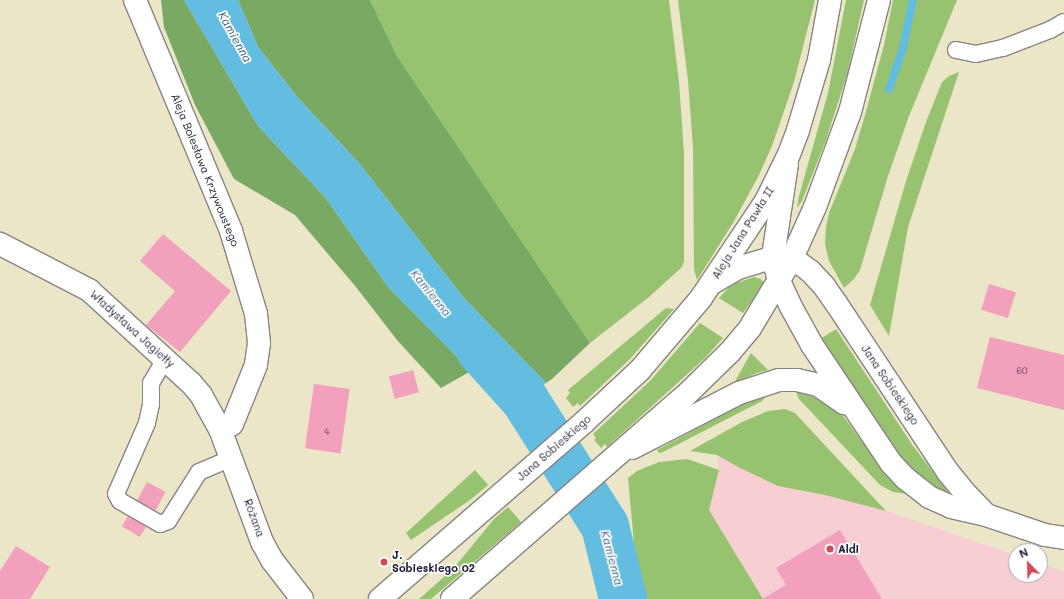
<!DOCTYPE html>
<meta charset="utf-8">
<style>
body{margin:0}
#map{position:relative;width:1064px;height:599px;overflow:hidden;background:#ece6c8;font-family:Mali,sans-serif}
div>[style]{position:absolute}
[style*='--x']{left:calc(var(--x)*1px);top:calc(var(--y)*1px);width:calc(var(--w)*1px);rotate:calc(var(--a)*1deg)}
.built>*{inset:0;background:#f7cfd2}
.green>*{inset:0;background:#97c370}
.forest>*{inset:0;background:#79a962}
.water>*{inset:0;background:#62bde0}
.stream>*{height:8px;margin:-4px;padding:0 4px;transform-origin:4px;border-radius:4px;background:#62bde0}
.river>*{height:48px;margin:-24px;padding:0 24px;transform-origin:24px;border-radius:24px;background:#62bde0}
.building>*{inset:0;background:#f1a1bc;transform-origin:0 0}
.roads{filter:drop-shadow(1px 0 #878482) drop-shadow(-1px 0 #878482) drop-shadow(0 1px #878482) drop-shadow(0 -1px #878482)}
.service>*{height:16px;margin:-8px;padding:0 8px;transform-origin:8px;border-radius:8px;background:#fff}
.minor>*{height:22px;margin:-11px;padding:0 11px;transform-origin:11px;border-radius:11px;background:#fff}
.tertiary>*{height:22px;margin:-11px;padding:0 11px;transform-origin:11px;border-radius:11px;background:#fff}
.primary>*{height:22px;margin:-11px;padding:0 11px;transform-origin:11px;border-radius:11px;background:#fff}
.dots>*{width:11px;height:11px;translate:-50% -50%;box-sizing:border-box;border:2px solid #fff;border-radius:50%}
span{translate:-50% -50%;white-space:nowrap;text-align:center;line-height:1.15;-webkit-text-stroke:3.5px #fff;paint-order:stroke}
.number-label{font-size:9px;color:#56425b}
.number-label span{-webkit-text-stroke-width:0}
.street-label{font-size:11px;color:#22223b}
.poi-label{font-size:11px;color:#22223b;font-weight:700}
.left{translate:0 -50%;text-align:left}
.water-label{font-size:12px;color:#3c607d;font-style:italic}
.north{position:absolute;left:1008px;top:543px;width:40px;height:40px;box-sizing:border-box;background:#fff;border:1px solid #a7a7b1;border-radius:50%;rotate:337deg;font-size:11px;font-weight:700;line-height:16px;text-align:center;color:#22223b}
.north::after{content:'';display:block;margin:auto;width:14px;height:18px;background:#d1495b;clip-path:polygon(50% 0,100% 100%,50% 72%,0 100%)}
</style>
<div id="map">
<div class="built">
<div style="clip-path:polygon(717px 455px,740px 468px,778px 486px,825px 495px,886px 511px,1016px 555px,1016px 575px,1040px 575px,1040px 563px,1064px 571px,1064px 599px,763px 599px,709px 510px,719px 470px)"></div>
</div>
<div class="green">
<div style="clip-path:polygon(370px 0,669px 0,679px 82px,684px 153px,684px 261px,682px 267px,649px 297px,590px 343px,397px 56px)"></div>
<div style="clip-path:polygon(678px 0,815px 0,794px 82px,772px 146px,759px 175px,733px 223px,697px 280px,694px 269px,693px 147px,688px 81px)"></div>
<div style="clip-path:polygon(846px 0,864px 0,847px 75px,826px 140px,802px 201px,797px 208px,799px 196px,828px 93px)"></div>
<div style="clip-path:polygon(893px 0,957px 0,909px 116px,888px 176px,860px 270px,854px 279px,844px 288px,829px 261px,825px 244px,826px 227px,829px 213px,855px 149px,865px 115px,884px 45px)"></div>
<div style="clip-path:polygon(959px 72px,908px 227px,889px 336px,870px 305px,906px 181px,926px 122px,942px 82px,949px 76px)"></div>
<div style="clip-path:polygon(754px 277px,761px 279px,764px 284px,743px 313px,719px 298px,729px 287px,736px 283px)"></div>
<div style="clip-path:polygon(666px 308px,674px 309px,630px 359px,580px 406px,578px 403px,573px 407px,566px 398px,570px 393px,568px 390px)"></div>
<div style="clip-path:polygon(700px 323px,723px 338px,705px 358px,607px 447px,605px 444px,601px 448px,594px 440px,596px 438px,593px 434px,650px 381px)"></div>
<div style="clip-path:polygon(836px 329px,913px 446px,947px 490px,946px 492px,929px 484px,900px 457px,820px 339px)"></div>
<div style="clip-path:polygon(751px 353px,768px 370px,757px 373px,734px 383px)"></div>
<div style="clip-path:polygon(796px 392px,822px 399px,841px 413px,883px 470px,907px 494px,893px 492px,880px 485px,799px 399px)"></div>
<div style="clip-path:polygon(767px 395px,762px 401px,663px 452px,659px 453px,657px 450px,745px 403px)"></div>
<div style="clip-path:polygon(785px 409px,795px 413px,886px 511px,825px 495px,778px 486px,740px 468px,717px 455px,690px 451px,742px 422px,768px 411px)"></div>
<div style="clip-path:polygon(687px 459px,719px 470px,709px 510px,763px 599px,639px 599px,628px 478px,637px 471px,659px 462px)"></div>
<div style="clip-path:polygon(475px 470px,488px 485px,470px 500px,411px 540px,406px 533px)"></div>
<div style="clip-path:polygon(508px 507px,521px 522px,431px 599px,419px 599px,453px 569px,494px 519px)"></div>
</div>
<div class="forest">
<div style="clip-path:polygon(161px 0,184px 0,258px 126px,325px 197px,389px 288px,471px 371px,441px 388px,397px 340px,356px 287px,295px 215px,234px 179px,195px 105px,164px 27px)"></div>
<div style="clip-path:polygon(238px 0,370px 0,397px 56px,590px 343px,552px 379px,546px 383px,463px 297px,359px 163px,298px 98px,258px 47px)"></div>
</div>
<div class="water">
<div style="clip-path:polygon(184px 0,238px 0,258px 47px,298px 98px,359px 163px,463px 297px,546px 383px,509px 414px,471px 371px,389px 288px,325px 197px,258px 126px)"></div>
</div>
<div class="stream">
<div style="--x:889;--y:89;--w:39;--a:-71"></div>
<div style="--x:902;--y:52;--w:53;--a:-78.1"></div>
</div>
<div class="river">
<div style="--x:480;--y:350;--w:67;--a:48"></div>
<div style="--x:525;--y:400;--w:149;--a:57.6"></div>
<div style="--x:605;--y:526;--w:75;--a:76.1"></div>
</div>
<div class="building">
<div style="clip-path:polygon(163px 234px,231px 291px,180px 352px,146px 325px,175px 291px,140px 261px)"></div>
<div style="left:989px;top:284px;width:28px;height:27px;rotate:17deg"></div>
<div style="clip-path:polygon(990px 337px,1064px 355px,1064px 410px,977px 388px)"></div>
<div style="left:413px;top:370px;width:23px;height:25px;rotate:75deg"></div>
<div style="left:314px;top:384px;width:36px;height:65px;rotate:8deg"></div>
<div style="left:147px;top:482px;width:21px;height:21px;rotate:28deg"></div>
<div style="left:128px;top:516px;width:21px;height:12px;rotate:31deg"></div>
<div style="clip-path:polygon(840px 530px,882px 599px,762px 599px,786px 585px,776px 568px)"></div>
<div style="clip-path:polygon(16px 546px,50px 567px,30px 599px,0 599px,0 571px)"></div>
</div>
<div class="roads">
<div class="service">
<div style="--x:956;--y:50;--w:20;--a:11"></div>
<div style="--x:976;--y:54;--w:28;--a:-13"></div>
<div style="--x:1003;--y:48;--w:50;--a:-21"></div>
<div style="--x:1050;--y:30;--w:16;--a:-30"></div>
<div style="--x:165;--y:359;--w:28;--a:120"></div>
<div style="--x:151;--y:383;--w:21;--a:90"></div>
<div style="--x:151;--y:404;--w:19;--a:102"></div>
<div style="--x:147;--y:423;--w:77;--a:113.6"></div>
<div style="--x:116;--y:494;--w:8;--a:60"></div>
<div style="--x:120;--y:501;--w:46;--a:29.9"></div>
<div style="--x:160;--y:524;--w:9;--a:-21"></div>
<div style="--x:168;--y:521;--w:58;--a:-57.7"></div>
<div style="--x:199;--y:472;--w:36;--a:-23"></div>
</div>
<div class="minor">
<div style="--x:135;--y:0;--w:250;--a:67.4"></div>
<div style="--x:231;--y:231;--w:87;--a:73.2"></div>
<div style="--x:256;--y:314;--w:29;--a:84"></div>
<div style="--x:259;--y:343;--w:22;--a:98"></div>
<div style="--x:256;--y:365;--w:64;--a:112.1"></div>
<div style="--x:232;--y:424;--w:13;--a:157"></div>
<div style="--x:0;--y:244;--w:100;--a:27.3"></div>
<div style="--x:89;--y:290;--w:138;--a:42.4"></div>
<div style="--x:191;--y:383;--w:16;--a:50"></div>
<div style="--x:201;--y:395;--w:39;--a:61"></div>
<div style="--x:220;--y:429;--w:121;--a:69.6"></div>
<div style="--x:262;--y:542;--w:21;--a:61"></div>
<div style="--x:272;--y:560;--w:49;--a:52.4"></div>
</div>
<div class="tertiary">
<div style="--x:787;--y:164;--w:94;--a:98.6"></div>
<div style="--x:773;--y:257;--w:25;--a:76"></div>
<div style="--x:779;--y:281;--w:26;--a:65"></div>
<div style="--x:790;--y:305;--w:46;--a:61.2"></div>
<div style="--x:812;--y:345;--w:142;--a:56.2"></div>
<div style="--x:891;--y:463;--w:21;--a:47"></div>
<div style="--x:905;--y:478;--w:31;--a:38"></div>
<div style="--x:929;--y:497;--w:24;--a:24"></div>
<div style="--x:951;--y:507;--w:36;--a:13"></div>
<div style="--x:986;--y:515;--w:62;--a:18.7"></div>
<div style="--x:1045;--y:535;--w:19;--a:9"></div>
<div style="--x:712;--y:283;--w:30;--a:-30"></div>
<div style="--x:738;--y:268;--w:37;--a:-17"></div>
<div style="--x:773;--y:257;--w:19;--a:3"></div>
<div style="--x:792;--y:258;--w:22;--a:36"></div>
<div style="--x:810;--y:271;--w:21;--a:47"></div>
<div style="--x:824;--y:286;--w:21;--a:55"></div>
<div style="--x:836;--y:303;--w:203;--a:56.5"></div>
<div style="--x:948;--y:472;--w:28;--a:51"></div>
<div style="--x:966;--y:494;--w:29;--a:46"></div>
<div style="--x:632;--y:448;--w:120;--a:-27.2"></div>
<div style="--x:739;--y:393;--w:42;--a:-18"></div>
<div style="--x:779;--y:380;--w:18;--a:0"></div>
<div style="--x:797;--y:380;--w:22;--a:13"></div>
<div style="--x:818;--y:385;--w:32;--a:35"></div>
</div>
<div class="primary">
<div style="--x:380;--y:599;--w:269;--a:-40.9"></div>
<div style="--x:583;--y:423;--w:78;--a:-42.9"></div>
<div style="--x:640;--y:370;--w:94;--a:-49.7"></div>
<div style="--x:701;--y:298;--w:117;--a:-56.2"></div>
<div style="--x:766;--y:201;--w:52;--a:-63.9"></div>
<div style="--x:789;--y:154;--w:26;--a:-69"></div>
<div style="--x:798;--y:130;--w:73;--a:-73.3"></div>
<div style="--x:819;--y:60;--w:61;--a:-79.6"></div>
<div style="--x:452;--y:599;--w:309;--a:-41.1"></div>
<div style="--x:685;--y:396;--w:63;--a:-44.4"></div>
<div style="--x:730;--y:352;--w:31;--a:-50"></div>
<div style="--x:750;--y:328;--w:82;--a:-59"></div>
<div style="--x:792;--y:258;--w:56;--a:-65.7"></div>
<div style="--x:815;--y:207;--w:101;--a:-69.8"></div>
<div style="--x:850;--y:112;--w:116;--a:-75.5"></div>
</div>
</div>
<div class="dots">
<div style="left:830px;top:549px;background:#d1495b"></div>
<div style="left:384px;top:562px;background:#d1495b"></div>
</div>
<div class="number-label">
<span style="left:1022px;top:371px">60</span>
<span style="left:327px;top:432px">4</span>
</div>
<div class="street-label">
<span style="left:205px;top:170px;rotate:68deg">Aleja Bolesława Krzywoustego</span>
<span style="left:743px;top:233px;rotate:-58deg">Aleja Jana Pawła II</span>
<span style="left:132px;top:329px;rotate:42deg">Władysława Jagiełły</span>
<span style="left:890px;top:385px;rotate:56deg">Jana Sobieskiego</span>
<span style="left:554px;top:448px;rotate:-41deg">Jana Sobieskiego</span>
<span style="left:254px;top:518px;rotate:70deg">Różana</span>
</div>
<div class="poi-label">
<span class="left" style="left:838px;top:549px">Aldi</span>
<span class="left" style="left:392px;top:562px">J.<br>Sobieskiego 02</span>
</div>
<div class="water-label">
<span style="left:235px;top:37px;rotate:61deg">Kamienna</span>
<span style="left:431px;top:293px;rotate:51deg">Kamienna</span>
<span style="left:612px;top:558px;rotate:75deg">Kamienna</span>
</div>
<div class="north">N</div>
</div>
